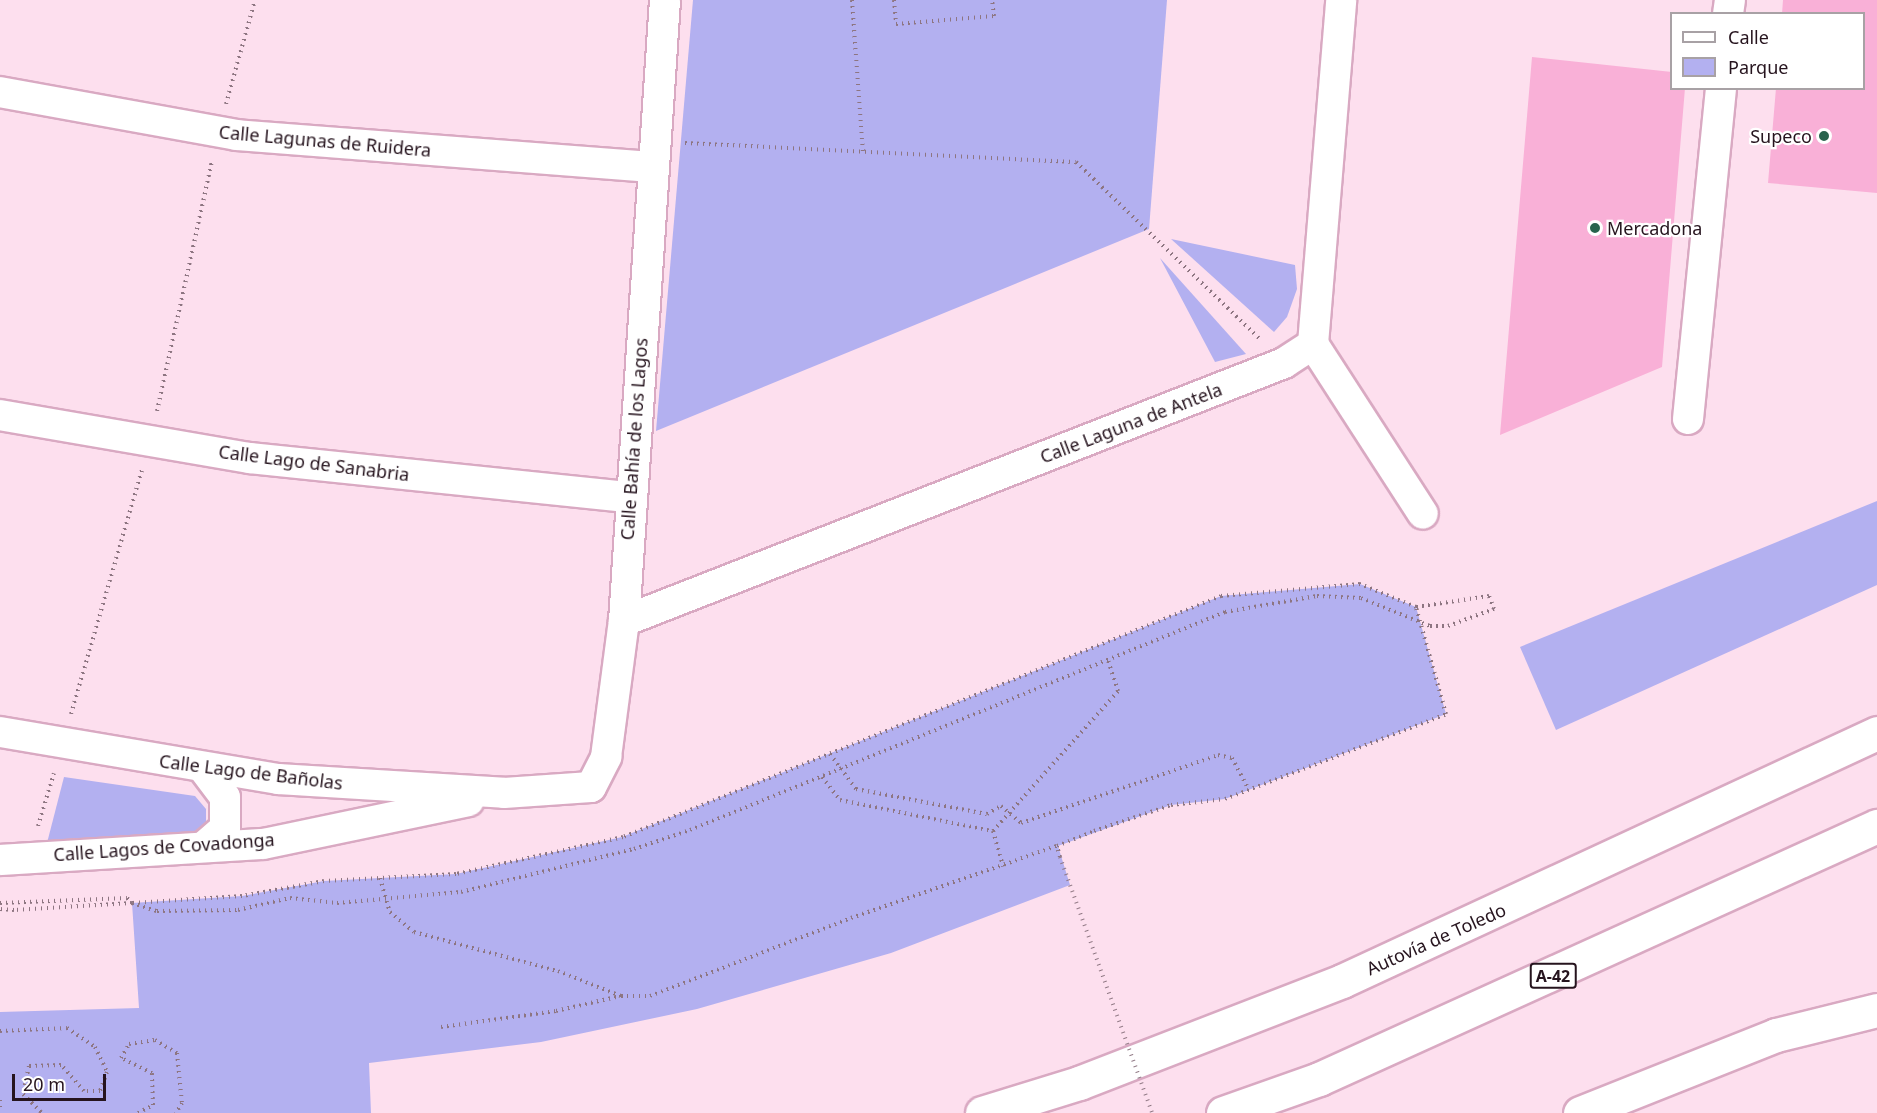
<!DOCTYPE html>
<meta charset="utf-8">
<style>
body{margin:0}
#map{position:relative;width:1877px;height:1113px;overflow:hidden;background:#fddfee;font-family:"Noto Sans",sans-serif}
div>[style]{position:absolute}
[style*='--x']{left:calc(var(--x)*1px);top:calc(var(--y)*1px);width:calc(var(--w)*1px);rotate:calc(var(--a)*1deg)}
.green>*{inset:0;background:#b3b0f0}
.building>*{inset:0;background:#f9b0d7}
.path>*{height:4px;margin-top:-2px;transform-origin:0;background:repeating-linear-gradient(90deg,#8d7581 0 1.5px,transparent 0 6px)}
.roads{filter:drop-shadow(2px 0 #d9a9c2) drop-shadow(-2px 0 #d9a9c2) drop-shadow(0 2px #d9a9c2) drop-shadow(0 -2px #d9a9c2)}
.minor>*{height:30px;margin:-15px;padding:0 15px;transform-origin:15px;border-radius:15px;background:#fff}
.motorway>*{height:33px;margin:-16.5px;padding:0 16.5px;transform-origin:16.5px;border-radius:16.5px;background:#fff}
.path-bridge>*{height:4px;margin-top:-2px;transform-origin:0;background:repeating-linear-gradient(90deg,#8d7581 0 1.5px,transparent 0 6px)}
.dots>*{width:16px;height:16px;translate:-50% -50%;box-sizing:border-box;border:3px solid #fff;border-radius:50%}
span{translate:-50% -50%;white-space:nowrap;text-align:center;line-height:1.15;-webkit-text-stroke:4.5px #fff;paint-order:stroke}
.shield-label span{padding:2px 4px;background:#fff;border:2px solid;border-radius:4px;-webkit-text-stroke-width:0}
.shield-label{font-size:16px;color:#26141e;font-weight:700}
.poi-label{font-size:18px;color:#26141e}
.right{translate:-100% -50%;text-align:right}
.left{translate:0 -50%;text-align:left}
.street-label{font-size:18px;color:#26141e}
.legend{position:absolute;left:1670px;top:12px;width:195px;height:78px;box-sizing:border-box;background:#fff;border:2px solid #a8a1a5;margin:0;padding:8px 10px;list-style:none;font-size:18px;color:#26141e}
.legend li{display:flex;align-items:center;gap:12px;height:30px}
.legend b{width:30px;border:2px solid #a8a1a5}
.scale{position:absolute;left:12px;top:1074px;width:94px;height:27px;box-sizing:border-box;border:3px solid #26141e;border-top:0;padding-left:8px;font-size:18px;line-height:21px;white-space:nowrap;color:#26141e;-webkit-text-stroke:4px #fff;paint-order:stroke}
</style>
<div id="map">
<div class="green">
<div style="clip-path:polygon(693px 0,1167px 0,1149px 229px,656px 431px)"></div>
<div style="clip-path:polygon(1171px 239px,1295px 265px,1297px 289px,1287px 317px,1274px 332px)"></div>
<div style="clip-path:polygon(1160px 258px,1246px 354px,1215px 362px)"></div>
<div style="clip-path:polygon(1877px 501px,1877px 585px,1556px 730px,1520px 647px)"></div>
<div style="clip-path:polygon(1360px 584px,1416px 607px,1446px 714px,1225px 799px,1171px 805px,1058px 846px,1070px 885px,891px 953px,697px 1009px,541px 1042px,369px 1063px,371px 1113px,0 1113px,0 1012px,139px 1008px,132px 903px,242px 896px,324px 881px,456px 874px,622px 837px,1221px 596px)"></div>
<div style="clip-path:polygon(64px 777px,195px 796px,206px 809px,206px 822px,197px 832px,47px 843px)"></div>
</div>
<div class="building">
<div style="clip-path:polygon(1783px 0,1877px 0,1877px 193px,1768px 183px,1776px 88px,1864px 88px,1864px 14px,1782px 14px)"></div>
<div style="clip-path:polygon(1532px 57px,1672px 72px,1672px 88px,1685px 88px,1662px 367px,1500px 435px)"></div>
</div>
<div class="path">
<div style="--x:852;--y:0;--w:152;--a:85.9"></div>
<div style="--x:894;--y:0;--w:24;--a:85"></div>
<div style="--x:896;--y:24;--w:98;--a:-4.7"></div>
<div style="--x:994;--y:16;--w:16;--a:-97"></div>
<div style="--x:226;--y:104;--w:108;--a:-74.4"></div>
<div style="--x:685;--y:143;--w:391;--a:2.8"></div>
<div style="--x:1076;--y:162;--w:255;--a:43.9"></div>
<div style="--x:157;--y:411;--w:257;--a:-77.6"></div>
<div style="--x:71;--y:714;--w:254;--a:-73.8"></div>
<div style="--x:830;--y:754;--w:44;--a:53.4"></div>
<div style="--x:856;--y:789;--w:133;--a:10.8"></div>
<div style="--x:987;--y:814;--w:16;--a:-30"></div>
<div style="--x:1001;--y:806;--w:26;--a:40"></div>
<div style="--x:1021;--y:823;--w:208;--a:-19"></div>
<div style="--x:1218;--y:755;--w:14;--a:12"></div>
<div style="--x:1232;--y:758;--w:34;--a:62"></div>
<div style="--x:822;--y:777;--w:29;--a:52"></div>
<div style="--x:840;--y:800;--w:156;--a:11.5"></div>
<div style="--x:993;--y:831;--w:188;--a:-48.2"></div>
<div style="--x:1118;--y:691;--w:32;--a:-108"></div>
<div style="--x:38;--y:826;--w:55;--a:-73.2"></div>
<div style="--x:993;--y:831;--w:37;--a:74"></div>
<div style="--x:1060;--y:857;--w:11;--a:-105"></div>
<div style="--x:1057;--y:846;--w:40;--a:-22"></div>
<div style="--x:1094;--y:831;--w:81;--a:-18.7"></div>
<div style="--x:1171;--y:805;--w:54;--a:-6.3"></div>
<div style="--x:1225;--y:799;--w:237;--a:-21"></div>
<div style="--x:1446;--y:714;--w:111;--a:-105.7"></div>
<div style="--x:380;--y:878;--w:35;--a:74"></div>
<div style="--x:390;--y:912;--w:31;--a:40"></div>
<div style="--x:414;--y:932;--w:149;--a:15.2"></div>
<div style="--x:558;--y:971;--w:68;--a:21.6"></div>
<div style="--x:621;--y:996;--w:29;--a:0"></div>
<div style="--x:650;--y:996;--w:216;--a:-21.2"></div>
<div style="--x:851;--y:918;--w:218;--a:-19.3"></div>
<div style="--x:0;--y:903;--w:127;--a:-2.3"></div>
<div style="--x:127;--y:898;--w:7;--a:45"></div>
<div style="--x:132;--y:903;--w:26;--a:18"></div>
<div style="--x:157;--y:911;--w:81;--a:-0.7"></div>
<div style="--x:238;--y:910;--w:53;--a:-13"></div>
<div style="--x:290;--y:898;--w:47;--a:6.1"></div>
<div style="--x:337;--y:903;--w:124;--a:-5.1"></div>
<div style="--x:461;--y:892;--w:178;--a:-14"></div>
<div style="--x:634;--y:849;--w:59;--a:-18.7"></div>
<div style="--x:690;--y:830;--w:578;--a:-22.17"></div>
<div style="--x:1225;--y:612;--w:93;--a:-9.9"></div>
<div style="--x:1317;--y:596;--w:44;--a:2.6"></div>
<div style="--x:1361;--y:598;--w:74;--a:22.1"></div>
<div style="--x:1430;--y:626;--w:18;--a:0"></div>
<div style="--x:1448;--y:626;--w:49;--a:-20.3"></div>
<div style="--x:1494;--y:609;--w:14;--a:-111"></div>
<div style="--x:1489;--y:596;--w:74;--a:171.4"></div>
<div style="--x:1416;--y:607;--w:61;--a:-157.7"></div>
<div style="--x:1360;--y:584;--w:140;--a:175.1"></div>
<div style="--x:1221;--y:596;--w:645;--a:158.05"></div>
<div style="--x:623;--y:837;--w:171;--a:167.5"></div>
<div style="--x:456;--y:874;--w:132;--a:177"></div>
<div style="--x:324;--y:881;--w:83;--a:169.6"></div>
<div style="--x:242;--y:896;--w:110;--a:176.4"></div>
<div style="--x:132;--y:903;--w:118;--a:176.6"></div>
<div style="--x:14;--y:910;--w:14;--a:-176"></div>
<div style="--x:441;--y:1027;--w:116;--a:-7.9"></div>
<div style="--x:556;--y:1011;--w:66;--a:-13.2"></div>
<div style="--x:0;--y:1031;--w:67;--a:-2.6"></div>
<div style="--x:67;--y:1028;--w:34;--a:34"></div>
<div style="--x:95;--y:1047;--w:28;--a:64"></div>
<div style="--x:107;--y:1072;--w:20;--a:110"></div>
<div style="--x:100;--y:1091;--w:16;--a:180"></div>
<div style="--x:84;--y:1091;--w:35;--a:-131"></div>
<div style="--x:61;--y:1065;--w:32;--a:178"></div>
<div style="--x:29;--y:1066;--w:29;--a:102"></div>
<div style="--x:23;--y:1094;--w:27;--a:45"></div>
<div style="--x:0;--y:1100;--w:8;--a:90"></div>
<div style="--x:138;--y:1113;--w:17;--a:-28"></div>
<div style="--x:153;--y:1105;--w:32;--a:-92"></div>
<div style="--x:152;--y:1073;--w:34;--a:-154"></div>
<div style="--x:121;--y:1058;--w:16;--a:-60"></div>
<div style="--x:129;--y:1044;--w:26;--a:-9"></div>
<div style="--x:155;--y:1040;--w:26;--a:31"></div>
<div style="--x:177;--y:1053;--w:50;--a:84.3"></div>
<div style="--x:182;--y:1103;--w:12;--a:121"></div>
</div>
<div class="roads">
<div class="minor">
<div style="--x:1728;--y:14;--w:14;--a:-82"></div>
<div style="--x:0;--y:92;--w:240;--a:10.3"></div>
<div style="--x:236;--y:135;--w:418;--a:4.4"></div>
<div style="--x:1313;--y:344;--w:202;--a:57.1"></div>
<div style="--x:0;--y:415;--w:254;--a:9.8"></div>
<div style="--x:250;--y:458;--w:381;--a:5.9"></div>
<div style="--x:1688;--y:419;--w:333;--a:-84.3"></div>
<div style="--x:624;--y:621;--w:709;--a:-21.35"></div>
<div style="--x:1284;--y:363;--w:35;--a:-33"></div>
<div style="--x:1313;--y:344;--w:345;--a:-85.3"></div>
<div style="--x:0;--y:732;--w:282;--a:9.6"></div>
<div style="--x:278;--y:779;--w:226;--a:3.5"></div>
<div style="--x:504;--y:793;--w:87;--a:-3.9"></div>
<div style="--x:591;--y:787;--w:34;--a:-63"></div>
<div style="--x:606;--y:757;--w:137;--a:-82.5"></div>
<div style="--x:624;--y:621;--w:622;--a:-86.22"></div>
<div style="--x:203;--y:768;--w:36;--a:53"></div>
<div style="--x:225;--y:797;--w:31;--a:90"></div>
<div style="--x:225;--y:828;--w:29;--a:139"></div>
<div style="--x:0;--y:860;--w:263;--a:-3.5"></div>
<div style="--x:263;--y:844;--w:210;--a:-11.8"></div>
</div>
<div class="motorway">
<div style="--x:982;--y:1113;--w:102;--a:-17.2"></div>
<div style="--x:1079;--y:1083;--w:282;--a:-21.2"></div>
<div style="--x:1342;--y:981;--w:590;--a:-24.87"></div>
<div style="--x:1223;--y:1113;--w:102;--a:-19.5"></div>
<div style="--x:1319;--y:1079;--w:613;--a:-24.39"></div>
<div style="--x:1580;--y:1113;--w:211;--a:-21.7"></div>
<div style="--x:1776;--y:1035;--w:104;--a:-13.9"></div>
</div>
</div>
<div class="path-bridge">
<div style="--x:1060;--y:857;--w:272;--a:70.2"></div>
</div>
<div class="dots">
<div style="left:1824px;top:136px;background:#28634d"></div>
<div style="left:1595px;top:228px;background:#28634d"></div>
</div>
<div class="shield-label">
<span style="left:1553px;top:976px">A-42</span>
</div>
<div class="poi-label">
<span class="right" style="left:1812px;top:136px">Supeco</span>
<span class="left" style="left:1607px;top:228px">Mercadona</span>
</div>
<div class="street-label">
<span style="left:325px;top:141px;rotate:5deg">Calle Lagunas de Ruidera</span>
<span style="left:1131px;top:423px;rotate:-21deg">Calle Laguna de Antela</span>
<span style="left:634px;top:439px;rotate:-86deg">Calle Bahía de los Lagos</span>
<span style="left:314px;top:463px;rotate:7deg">Calle Lago de Sanabria</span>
<span style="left:251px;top:772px;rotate:7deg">Calle Lago de Bañolas</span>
<span style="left:164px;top:847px;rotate:-4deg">Calle Lagos de Covadonga</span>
<span style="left:1436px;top:939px;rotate:-24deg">Autovía de Toledo</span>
</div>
<ul class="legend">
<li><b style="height:8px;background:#fff"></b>Calle</li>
<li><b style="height:16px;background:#b3b0f0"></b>Parque</li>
</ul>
<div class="scale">20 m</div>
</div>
